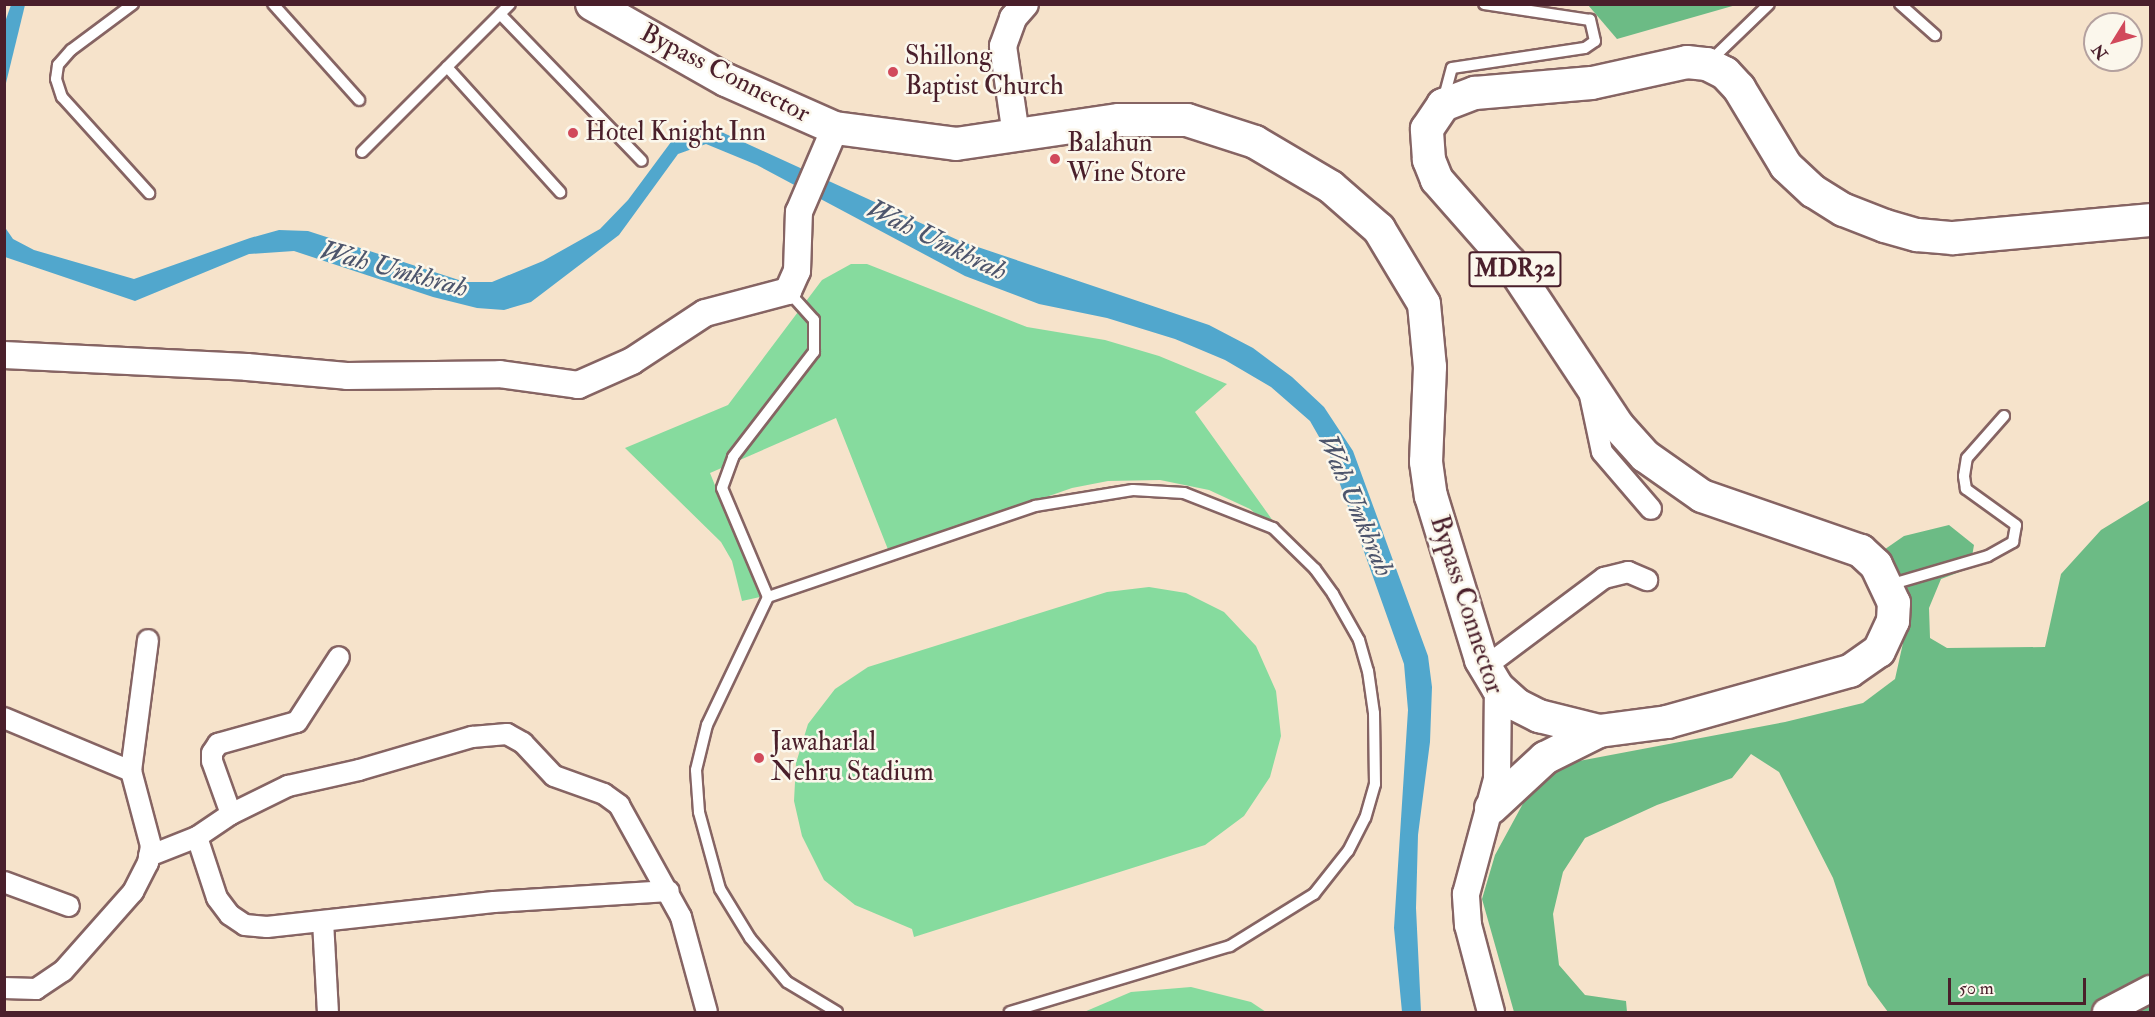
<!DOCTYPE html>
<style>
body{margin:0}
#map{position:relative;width:2155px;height:1017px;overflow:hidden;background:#f6e3cb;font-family:"IM FELL Double Pica",serif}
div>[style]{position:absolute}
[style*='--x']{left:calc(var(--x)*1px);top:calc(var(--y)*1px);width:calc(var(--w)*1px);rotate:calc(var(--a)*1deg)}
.green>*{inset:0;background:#86db9e}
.forest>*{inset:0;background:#6cbb85}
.water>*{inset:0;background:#51a7cd}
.roads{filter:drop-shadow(2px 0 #866463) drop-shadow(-2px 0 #866463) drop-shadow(0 2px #866463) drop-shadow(0 -2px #866463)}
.service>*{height:10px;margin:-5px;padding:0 5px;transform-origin:5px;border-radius:5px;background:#fff}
.minor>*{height:20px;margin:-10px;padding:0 10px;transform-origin:10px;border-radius:10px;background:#fff}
.tertiary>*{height:26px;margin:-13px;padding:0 13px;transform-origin:13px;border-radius:13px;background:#fff}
.primary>*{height:32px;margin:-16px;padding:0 16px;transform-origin:16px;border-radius:16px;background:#fff}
.dots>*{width:16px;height:16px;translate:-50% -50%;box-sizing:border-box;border:3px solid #fbf7ec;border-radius:50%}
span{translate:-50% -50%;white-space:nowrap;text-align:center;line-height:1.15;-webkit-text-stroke:5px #fbf7ec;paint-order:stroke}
.shield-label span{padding:2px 4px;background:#fbf7ec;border:2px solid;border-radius:4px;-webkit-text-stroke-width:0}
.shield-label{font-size:24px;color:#4a1f2b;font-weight:700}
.poi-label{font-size:26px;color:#4a1f2b}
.left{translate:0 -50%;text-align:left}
.street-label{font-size:26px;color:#4a1f2b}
.water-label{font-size:27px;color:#4d556c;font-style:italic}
.frame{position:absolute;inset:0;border:6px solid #4a1f2b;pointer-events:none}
.north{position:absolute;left:2083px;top:12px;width:60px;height:60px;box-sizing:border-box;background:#fbf7ec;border:2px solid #b4a19f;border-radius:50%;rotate:233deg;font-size:16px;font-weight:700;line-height:24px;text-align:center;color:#4a1f2b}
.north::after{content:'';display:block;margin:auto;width:21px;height:27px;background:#d1495b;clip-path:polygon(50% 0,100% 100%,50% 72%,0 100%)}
.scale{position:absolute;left:1948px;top:978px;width:138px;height:27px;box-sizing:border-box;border:3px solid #4a1f2b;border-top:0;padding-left:8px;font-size:18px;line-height:21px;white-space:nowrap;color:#4a1f2b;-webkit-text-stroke:4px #fbf7ec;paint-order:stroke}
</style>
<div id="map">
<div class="green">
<div style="clip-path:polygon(851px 264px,867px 264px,1027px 327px,1105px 340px,1159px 356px,1227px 384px,1195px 412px,1286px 539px,1250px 509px,1209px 490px,1160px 480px,1108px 481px,1072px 488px,889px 552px,836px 418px,710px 473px,760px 597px,742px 601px,732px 561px,721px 542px,625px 448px,728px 405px,822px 280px)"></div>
<div style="clip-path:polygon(1149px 587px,1186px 593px,1224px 612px,1256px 646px,1276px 691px,1281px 736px,1270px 777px,1244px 816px,1205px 845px,914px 937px,912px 929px,855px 905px,824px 880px,802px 836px,794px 801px,796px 763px,808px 724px,835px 689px,868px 667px,1107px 592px)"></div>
<div style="clip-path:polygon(1191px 987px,1251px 1002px,1266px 1012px,1084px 1012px,1131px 992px)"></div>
</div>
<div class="forest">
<div style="clip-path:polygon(1588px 5px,1736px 5px,1617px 39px)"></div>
<div style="clip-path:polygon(2150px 500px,2150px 1012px,1888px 1012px,1868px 985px,1833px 878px,1779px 772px,1751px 754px,1732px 778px,1657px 805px,1585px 838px,1563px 872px,1553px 914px,1559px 965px,1585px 995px,1626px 1001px,1627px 1012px,1514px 1012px,1482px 899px,1495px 855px,1532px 787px,1563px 764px,1785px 722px,1863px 703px,1895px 679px,1903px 643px,1902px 607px,1878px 554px,1904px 536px,1949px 525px,1974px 545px,1970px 568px,1941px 579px,1929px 608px,1930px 638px,1947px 648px,2045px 647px,2061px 574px,2101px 530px)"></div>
</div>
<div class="water">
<div style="clip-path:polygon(11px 5px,25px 5px,5px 87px,5px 22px)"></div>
<div style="clip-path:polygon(704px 124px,960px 241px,1209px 325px,1253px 348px,1292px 377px,1324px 407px,1353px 451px,1428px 656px,1432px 687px,1430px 742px,1418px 835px,1416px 908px,1421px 1012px,1402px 1012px,1394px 928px,1408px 710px,1404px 664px,1330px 456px,1310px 421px,1271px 387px,1225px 360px,1175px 339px,1107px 318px,1039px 304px,965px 276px,757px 165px,706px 144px,678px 154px,619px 235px,531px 302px,504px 310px,477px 308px,433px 297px,294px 251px,249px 254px,135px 301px,5px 257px,4px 226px,13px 239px,34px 250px,134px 279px,250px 238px,279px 230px,308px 231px,465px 282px,492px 282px,543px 261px,600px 229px,628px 200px,671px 142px)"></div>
</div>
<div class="roads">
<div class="service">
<div style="--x:133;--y:4;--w:77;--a:143.4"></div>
<div style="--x:71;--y:50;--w:20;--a:131"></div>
<div style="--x:58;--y:65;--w:14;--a:98"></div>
<div style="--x:56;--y:79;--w:19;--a:72"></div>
<div style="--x:62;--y:97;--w:130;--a:47.8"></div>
<div style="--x:273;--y:4;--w:129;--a:48.1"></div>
<div style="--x:1900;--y:4;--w:47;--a:41.5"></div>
<div style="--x:500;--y:14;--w:204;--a:46"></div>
<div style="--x:1709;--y:62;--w:83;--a:-44"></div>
<div style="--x:447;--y:67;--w:169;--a:47.9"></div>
<div style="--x:1443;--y:101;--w:34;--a:-75"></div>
<div style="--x:1452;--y:68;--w:134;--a:-8.6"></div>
<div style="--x:1585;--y:48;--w:12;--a:-35"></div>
<div style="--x:1595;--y:41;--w:22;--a:-103"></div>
<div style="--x:1590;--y:20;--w:107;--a:-171.4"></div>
<div style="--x:362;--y:152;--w:209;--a:-45"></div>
<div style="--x:1889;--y:585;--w:103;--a:-16.3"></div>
<div style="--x:1988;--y:556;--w:29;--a:-29"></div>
<div style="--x:2013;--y:542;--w:17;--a:-80"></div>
<div style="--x:2016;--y:525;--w:62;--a:-144.2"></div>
<div style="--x:1966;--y:489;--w:13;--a:-99"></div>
<div style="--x:1964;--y:476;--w:18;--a:-81"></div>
<div style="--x:1967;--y:458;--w:56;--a:-48.6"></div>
<div style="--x:768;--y:597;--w:118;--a:-112.9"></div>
<div style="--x:722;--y:488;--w:33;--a:-70"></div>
<div style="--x:733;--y:457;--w:133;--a:-52.4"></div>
<div style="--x:814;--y:352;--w:32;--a:-90"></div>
<div style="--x:814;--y:320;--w:39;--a:-132"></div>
<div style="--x:837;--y:1012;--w:58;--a:-149"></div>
<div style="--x:787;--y:982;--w:57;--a:-130.1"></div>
<div style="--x:750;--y:938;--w:57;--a:-121.5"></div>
<div style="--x:720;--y:889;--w:80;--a:-105.3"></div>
<div style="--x:699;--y:812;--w:42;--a:-94.1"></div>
<div style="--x:696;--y:770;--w:46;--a:-76.3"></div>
<div style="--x:707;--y:725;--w:142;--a:-64.5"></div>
<div style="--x:768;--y:597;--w:282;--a:-18.8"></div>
<div style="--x:1035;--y:506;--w:99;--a:-9.3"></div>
<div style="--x:1133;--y:490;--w:51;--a:3.4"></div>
<div style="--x:1184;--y:493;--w:96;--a:21.5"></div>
<div style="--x:1273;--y:528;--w:59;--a:44.3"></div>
<div style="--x:1315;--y:569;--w:31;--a:54"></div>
<div style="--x:1333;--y:594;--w:53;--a:60.5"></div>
<div style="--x:1359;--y:640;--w:32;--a:74"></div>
<div style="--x:1368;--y:671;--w:42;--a:81.9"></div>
<div style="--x:1374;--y:713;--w:71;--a:89.2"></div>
<div style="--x:1375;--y:784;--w:35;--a:106"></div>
<div style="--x:1365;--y:818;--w:37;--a:117"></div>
<div style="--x:1348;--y:851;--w:55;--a:128.3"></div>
<div style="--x:1314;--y:894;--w:99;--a:148.2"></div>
<div style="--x:1230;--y:946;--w:230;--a:163.3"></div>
</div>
<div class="minor">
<div style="--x:1589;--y:391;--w:62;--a:78"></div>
<div style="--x:1602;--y:452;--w:75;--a:49.3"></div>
<div style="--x:1485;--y:667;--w:149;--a:-36.8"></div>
<div style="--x:1604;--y:578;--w:25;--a:-14"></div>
<div style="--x:1628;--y:572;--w:21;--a:23"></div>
<div style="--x:4;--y:718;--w:138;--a:22.7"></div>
<div style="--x:231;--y:814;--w:56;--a:-109.7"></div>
<div style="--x:212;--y:761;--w:8;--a:-90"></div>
<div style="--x:212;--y:753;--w:11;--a:-56"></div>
<div style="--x:218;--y:744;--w:82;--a:-15.6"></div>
<div style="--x:297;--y:722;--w:77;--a:-57.1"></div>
<div style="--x:197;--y:837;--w:64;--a:71.8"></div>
<div style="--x:217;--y:898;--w:21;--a:53"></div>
<div style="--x:230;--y:915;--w:18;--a:34"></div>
<div style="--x:245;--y:925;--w:22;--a:5"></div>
<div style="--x:267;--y:927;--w:228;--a:-6.3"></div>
<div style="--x:494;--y:902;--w:175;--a:-3.6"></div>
<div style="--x:149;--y:856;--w:52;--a:-21.6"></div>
<div style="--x:197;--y:837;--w:41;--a:-34.1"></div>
<div style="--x:231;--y:814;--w:64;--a:-26.2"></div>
<div style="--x:288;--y:786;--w:73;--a:-12.7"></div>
<div style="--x:359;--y:770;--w:118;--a:-16.3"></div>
<div style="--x:472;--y:737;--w:35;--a:-5"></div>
<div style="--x:507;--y:734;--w:18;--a:29"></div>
<div style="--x:523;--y:743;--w:45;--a:46.8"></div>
<div style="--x:554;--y:776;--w:53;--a:19.8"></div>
<div style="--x:604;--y:794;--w:19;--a:36"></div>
<div style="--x:619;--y:805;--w:128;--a:61"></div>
<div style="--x:681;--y:917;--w:98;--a:74.7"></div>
<div style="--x:4;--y:882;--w:69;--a:20.3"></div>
<div style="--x:323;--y:921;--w:91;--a:86.9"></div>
<div style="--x:4;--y:988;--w:32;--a:2"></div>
<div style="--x:36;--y:989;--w:32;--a:-34"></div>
<div style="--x:63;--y:971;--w:106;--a:-48.5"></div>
<div style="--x:133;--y:892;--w:33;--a:-63"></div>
<div style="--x:148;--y:863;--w:17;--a:-80"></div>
<div style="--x:151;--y:846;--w:78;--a:-104.9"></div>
<div style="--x:131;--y:771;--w:132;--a:-82.6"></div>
</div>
<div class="tertiary">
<div style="--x:1016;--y:135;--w:90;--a:-98.3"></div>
<div style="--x:1003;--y:46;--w:30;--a:-70"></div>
<div style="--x:1013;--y:18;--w:18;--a:-49"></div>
<div style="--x:4;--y:355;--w:243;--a:2.8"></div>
<div style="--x:247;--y:367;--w:100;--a:5.1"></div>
<div style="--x:347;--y:376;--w:153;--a:-0.7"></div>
<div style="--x:500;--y:374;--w:79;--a:8"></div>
<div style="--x:578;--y:385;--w:59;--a:-24"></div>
<div style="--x:632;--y:361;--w:87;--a:-33.3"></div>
<div style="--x:705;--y:313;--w:86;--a:-14.8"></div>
<div style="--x:788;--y:291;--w:22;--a:-66"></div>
<div style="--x:797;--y:271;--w:59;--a:-88.1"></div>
<div style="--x:799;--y:212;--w:91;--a:-66.8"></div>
<div style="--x:1491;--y:1012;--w:90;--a:-104.8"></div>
<div style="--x:1468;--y:925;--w:31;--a:-94"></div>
<div style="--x:1466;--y:894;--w:119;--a:-74.9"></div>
<div style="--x:1497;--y:779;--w:91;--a:-89.4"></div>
<div style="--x:2106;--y:1012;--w:50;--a:-27.6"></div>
</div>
<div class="primary">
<div style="--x:592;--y:4;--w:154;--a:29.6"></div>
<div style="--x:726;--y:80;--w:119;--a:23.8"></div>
<div style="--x:835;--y:128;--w:122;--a:7.5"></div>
<div style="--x:956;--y:144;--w:165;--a:-8.4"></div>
<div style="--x:1119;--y:120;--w:68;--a:0"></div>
<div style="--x:1187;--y:120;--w:71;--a:17.9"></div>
<div style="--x:1255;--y:142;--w:88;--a:30.6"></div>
<div style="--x:1331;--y:187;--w:64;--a:41.2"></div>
<div style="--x:1379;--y:229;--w:87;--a:59"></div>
<div style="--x:1424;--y:304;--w:63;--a:84.6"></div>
<div style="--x:1430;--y:367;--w:95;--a:92.4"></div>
<div style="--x:1426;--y:462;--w:34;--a:82"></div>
<div style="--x:1431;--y:496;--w:171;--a:73"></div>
<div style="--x:1481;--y:660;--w:33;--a:59"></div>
<div style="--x:1498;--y:688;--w:25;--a:42"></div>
<div style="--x:1517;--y:705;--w:25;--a:27"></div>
<div style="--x:1539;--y:716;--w:62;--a:14"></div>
<div style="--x:1599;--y:731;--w:69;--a:-7.5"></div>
<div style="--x:1667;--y:722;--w:190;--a:-15.6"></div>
<div style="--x:1850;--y:671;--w:35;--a:-35"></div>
<div style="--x:1879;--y:651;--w:33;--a:-65"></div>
<div style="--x:1893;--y:621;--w:18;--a:-87"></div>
<div style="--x:1894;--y:603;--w:42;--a:-115.3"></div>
<div style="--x:1876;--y:565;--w:21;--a:-137"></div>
<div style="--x:1861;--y:551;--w:168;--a:-160.9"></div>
<div style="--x:1702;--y:496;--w:70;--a:-144.9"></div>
<div style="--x:1645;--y:456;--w:40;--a:-132"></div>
<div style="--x:1618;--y:426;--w:196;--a:-123.5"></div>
<div style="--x:1510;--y:263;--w:111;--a:-131.3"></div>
<div style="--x:1437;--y:180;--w:22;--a:-112"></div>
<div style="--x:1429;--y:160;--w:31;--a:-94"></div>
<div style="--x:1427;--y:129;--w:29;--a:-56"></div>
<div style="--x:1443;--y:105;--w:34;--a:-21"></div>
<div style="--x:1475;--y:93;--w:117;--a:-4.9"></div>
<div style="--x:1592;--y:83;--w:97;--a:-12.5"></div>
<div style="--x:1687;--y:62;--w:20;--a:6"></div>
<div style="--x:1707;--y:64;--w:20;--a:27"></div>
<div style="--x:1725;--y:73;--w:21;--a:47"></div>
<div style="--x:1739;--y:88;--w:91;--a:58.9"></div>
<div style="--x:1786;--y:166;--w:37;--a:43"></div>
<div style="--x:1813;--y:191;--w:36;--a:32"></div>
<div style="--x:1844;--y:210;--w:44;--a:21.3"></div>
<div style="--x:1885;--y:226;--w:33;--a:16"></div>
<div style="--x:1917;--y:235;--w:36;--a:5"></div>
<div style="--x:1953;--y:238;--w:198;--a:-5.2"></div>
<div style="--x:1491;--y:808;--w:74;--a:-42.8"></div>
<div style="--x:1545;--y:758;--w:60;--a:-26.6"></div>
</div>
</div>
<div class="dots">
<div style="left:893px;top:72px;background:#d1495b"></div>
<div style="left:573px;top:133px;background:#d1495b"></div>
<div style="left:1055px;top:159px;background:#d1495b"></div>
<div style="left:759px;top:758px;background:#d1495b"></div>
</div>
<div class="shield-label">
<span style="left:1515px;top:269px">MDR32</span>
</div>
<div class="poi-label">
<span class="left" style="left:905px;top:72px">Shillong<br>Baptist Church</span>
<span class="left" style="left:585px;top:133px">Hotel Knight Inn</span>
<span class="left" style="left:1067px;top:159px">Balahun<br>Wine Store</span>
<span class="left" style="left:771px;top:758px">Jawaharlal<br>Nehru Stadium</span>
</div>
<div class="street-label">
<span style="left:725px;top:74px;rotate:27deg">Bypass Connector</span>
<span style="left:1466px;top:605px;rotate:72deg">Bypass Connector</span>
</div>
<div class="water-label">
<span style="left:937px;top:240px;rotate:26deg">Wah Umkhrah</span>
<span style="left:394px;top:269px;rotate:15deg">Wah Umkhrah</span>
<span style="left:1356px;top:505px;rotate:67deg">Wah Umkhrah</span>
</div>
<div class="frame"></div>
<div class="north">N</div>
<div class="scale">50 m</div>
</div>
